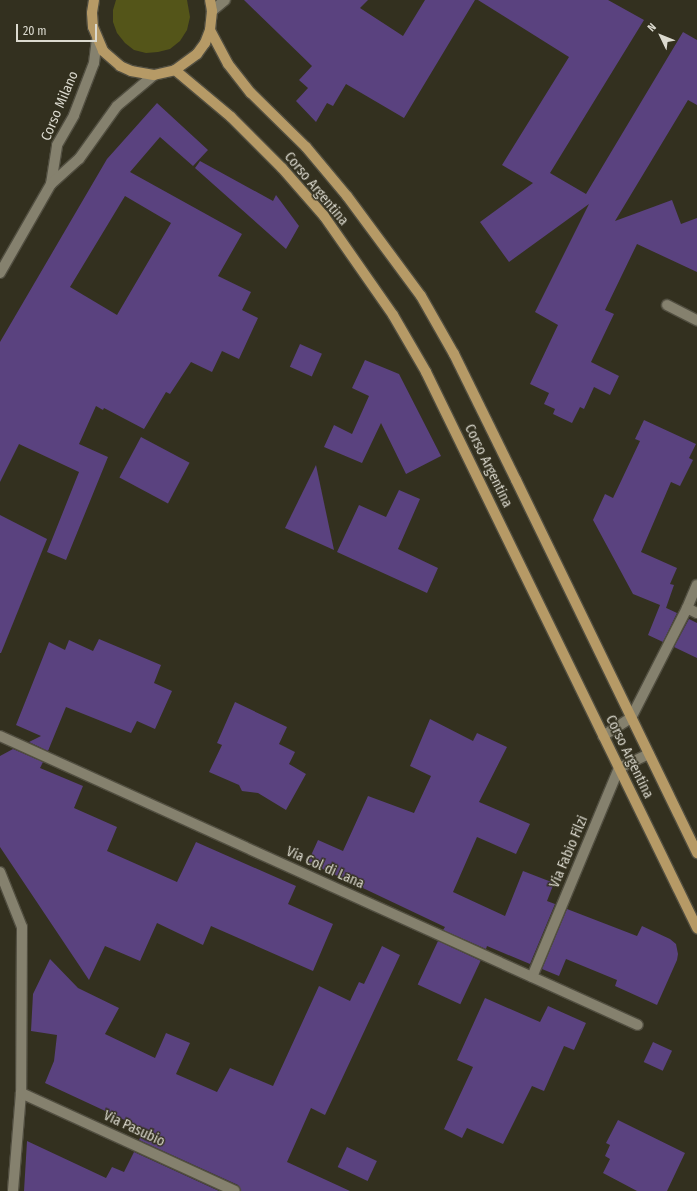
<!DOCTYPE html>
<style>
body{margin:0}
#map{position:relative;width:697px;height:1191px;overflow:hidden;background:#33301f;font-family:"Fira Sans Condensed",sans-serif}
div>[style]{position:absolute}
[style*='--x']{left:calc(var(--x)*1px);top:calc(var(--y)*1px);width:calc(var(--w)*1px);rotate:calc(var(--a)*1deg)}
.green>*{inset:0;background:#545519}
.building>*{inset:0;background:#5a427f;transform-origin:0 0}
.roads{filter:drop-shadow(1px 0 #514e40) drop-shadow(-1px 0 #514e40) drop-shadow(0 1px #514e40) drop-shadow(0 -1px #514e40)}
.minor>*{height:10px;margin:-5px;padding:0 5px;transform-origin:5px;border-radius:5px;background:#85816e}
.major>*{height:10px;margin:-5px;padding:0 5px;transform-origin:5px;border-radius:5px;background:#b69a66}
span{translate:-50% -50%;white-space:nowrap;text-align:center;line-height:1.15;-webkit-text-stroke:3px #33301f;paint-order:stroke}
.street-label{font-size:14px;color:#dcdacf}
.north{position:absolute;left:641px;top:16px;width:40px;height:40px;-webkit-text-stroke:3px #33301f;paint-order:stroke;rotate:313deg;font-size:11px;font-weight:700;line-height:16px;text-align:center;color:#dcdacf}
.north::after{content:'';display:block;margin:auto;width:14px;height:18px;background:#dcdacf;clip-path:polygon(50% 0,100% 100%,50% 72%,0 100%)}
.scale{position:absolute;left:16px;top:24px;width:81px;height:18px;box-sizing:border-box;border:2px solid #dcdacf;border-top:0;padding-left:5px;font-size:12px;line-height:14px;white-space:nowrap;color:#dcdacf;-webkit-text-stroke:3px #33301f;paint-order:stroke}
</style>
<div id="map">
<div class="green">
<div style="clip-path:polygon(116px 0,187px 0,190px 17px,187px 30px,180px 41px,170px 49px,158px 52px,146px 53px,134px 50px,125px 43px,117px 33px,113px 22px,113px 10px)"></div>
</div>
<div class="building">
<div style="clip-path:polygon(244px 0,368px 0,360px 8px,403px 36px,425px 0,475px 0,404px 118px,346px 84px,333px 106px,327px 103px,316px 122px,296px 101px,308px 88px,299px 80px,312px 66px)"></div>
<div style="clip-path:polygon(478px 0,608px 0,644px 20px,550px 173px,586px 194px,683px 32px,697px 40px,697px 105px,688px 100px,615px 221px,672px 200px,681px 224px,697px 218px,697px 272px,637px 244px,605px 310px,614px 314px,591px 362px,619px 376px,610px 395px,594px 387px,584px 409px,580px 407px,572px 423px,553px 414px,555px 409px,544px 404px,549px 393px,530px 384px,558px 325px,535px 312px,589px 204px,509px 262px,480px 222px,533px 183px,502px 165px,569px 57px)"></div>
<div style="clip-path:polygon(evenodd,157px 103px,208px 150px,193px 166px,160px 137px,130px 172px,242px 234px,218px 276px,251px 292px,242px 310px,258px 318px,239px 359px,222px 351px,212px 372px,191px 362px,170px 394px,166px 392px,144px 429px,104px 408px,103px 410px,96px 406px,79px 444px,108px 457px,66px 560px,47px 552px,79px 472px,19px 444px,0 482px,0 342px,107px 159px,157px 103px,125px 196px,171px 223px,117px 315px,70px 287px,125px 196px)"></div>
<div style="clip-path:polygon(200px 161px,273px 201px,276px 195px,299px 226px,286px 249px,195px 168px)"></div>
<div style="left:300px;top:344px;width:24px;height:25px;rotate:24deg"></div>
<div style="clip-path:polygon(365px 360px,399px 374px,441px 456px,406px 474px,381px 423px,362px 463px,324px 447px,334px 425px,352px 434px,369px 396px,352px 388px)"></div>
<div style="clip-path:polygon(644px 420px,696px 444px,689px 458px,693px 460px,680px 486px,671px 482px,641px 552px,677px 568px,670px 584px,674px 585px,666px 608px,662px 606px,677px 613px,663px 642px,648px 635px,660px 605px,633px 594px,593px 520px,605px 494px,613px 498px,640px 441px,635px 439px)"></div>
<div style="left:141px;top:437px;width:55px;height:46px;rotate:28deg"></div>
<div style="clip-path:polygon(316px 465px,334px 550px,285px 528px)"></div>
<div style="clip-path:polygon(399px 490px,420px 499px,398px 549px,438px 568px,427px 593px,337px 552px,359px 505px,386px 517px)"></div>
<div style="clip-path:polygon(0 515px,47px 539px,1px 653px,0 653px)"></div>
<div style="clip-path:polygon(689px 619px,697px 623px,697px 658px,674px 647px)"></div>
<div style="clip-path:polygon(99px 639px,161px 665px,154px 683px,172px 691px,155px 729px,137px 721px,131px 733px,66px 707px,48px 751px,29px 742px,41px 736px,16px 725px,49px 642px,65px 650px,69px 640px,93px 651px)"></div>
<div style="clip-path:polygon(235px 702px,287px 727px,279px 744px,295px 752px,289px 764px,306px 774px,286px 810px,258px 793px,242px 791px,239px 785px,209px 772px,222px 745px,217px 743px)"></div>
<div style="clip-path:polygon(430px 719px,473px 741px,477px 733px,507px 747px,479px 802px,530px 824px,516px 854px,477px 837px,453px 892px,505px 916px,523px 871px,554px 883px,547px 901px,555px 904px,530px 964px,487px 946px,486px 949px,443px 930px,445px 927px,308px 862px,318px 840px,343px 851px,368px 796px,414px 813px,431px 776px,410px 766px)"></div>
<div style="clip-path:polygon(13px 749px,43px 762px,40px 768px,83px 786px,74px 808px,117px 827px,107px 851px,177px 882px,196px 842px,296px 886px,288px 904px,333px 924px,313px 971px,211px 926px,203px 945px,157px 923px,140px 961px,105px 946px,89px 980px,0 847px,0 756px)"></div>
<div style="clip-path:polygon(567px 909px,637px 936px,642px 926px,670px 939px,676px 944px,678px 954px,677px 960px,657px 1005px,615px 986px,617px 980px,566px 959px,559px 976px,542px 969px)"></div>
<div style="left:438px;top:941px;width:47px;height:48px;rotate:25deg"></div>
<div style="clip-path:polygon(382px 946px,400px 955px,325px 1115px,311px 1108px,287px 1162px,350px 1191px,241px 1191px,238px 1185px,139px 1140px,144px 1129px,45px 1083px,54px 1061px,57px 1035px,31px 1031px,33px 994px,50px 959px,78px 988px,119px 1008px,105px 1034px,155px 1058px,166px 1033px,190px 1043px,176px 1074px,217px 1092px,230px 1068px,273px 1086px,319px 986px,350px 1001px,359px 982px,364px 984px)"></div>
<div style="clip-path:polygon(485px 998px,540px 1022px,548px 1006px,586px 1023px,574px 1050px,564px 1046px,544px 1091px,532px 1086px,503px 1144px,467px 1128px,462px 1138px,444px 1129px,473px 1067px,457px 1060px)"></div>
<div style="left:653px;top:1042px;width:21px;height:22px;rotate:25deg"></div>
<div style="clip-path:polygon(618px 1120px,685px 1153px,667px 1191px,637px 1191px,603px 1173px,610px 1159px,605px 1156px,610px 1145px,606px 1143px)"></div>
<div style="clip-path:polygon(27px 1141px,106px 1178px,112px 1167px,124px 1172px,134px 1152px,219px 1191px,24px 1191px)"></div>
<div style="left:347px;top:1147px;width:33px;height:22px;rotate:25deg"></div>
</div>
<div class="roads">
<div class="minor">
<div style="--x:212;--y:11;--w:17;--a:-40"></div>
<div style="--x:51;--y:184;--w:39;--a:-81"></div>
<div style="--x:57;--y:145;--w:34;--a:-60"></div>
<div style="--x:74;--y:115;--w:56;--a:-69"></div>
<div style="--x:94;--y:63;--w:23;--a:-83"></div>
<div style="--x:0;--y:273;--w:103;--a:-60.2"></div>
<div style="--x:51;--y:184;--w:38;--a:-42"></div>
<div style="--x:79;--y:159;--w:65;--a:-54.4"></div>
<div style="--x:117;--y:106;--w:48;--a:-40"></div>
<div style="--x:667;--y:305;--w:34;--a:27"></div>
<div style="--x:687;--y:608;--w:25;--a:-67"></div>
<div style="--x:0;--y:736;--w:700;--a:24.37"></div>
<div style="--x:603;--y:736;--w:33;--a:-33"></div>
<div style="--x:631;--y:718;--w:123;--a:-63"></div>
<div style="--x:687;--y:608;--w:11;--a:27"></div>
<div style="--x:0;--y:872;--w:59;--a:68.2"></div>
<div style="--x:22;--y:927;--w:166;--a:90.3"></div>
<div style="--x:21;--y:1093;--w:98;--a:94.7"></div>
<div style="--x:532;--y:977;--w:226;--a:-67.4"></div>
<div style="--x:619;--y:768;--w:33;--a:-25"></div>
<div style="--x:21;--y:1093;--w:235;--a:24.6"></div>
</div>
<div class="major">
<div style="--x:94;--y:0;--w:13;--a:99"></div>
<div style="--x:92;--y:13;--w:14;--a:86"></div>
<div style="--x:93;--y:27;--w:26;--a:67"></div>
<div style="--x:103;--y:51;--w:23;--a:41"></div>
<div style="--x:120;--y:66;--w:12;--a:24"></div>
<div style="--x:131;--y:71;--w:23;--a:10"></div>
<div style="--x:154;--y:75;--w:22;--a:-13"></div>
<div style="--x:175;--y:70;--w:27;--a:-36"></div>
<div style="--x:197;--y:54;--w:14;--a:-54"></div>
<div style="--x:205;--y:43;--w:14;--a:-69"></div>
<div style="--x:210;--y:30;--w:19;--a:-84"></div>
<div style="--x:212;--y:11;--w:11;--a:-100"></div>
<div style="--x:210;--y:30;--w:38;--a:62"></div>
<div style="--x:228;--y:64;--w:37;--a:52"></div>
<div style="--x:251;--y:93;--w:77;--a:44.5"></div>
<div style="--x:306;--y:147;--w:64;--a:50.1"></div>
<div style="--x:347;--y:196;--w:124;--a:53.5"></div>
<div style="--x:421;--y:296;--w:67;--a:60.4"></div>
<div style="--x:454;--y:354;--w:140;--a:63.8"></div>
<div style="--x:516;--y:480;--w:415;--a:64.1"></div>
<div style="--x:175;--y:70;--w:73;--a:40"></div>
<div style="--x:231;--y:117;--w:72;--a:45"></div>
<div style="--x:282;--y:168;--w:64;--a:48.8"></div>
<div style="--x:324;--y:216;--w:121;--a:55.1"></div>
<div style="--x:393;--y:315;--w:66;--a:59.9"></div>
<div style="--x:426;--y:372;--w:619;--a:64.01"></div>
</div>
</div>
<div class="street-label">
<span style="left:60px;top:106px;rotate:-67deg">Corso Milano</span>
<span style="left:316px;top:189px;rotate:50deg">Corso Argentina</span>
<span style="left:488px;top:466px;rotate:64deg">Corso Argentina</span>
<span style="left:629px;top:757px;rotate:64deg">Corso Argentina</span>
<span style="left:569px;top:852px;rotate:-67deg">Via Fabio Filzi</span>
<span style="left:325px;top:868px;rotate:24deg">Via Col di Lana</span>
<span style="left:134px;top:1129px;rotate:25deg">Via Pasubio</span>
</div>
<div class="north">N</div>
<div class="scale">20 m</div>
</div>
